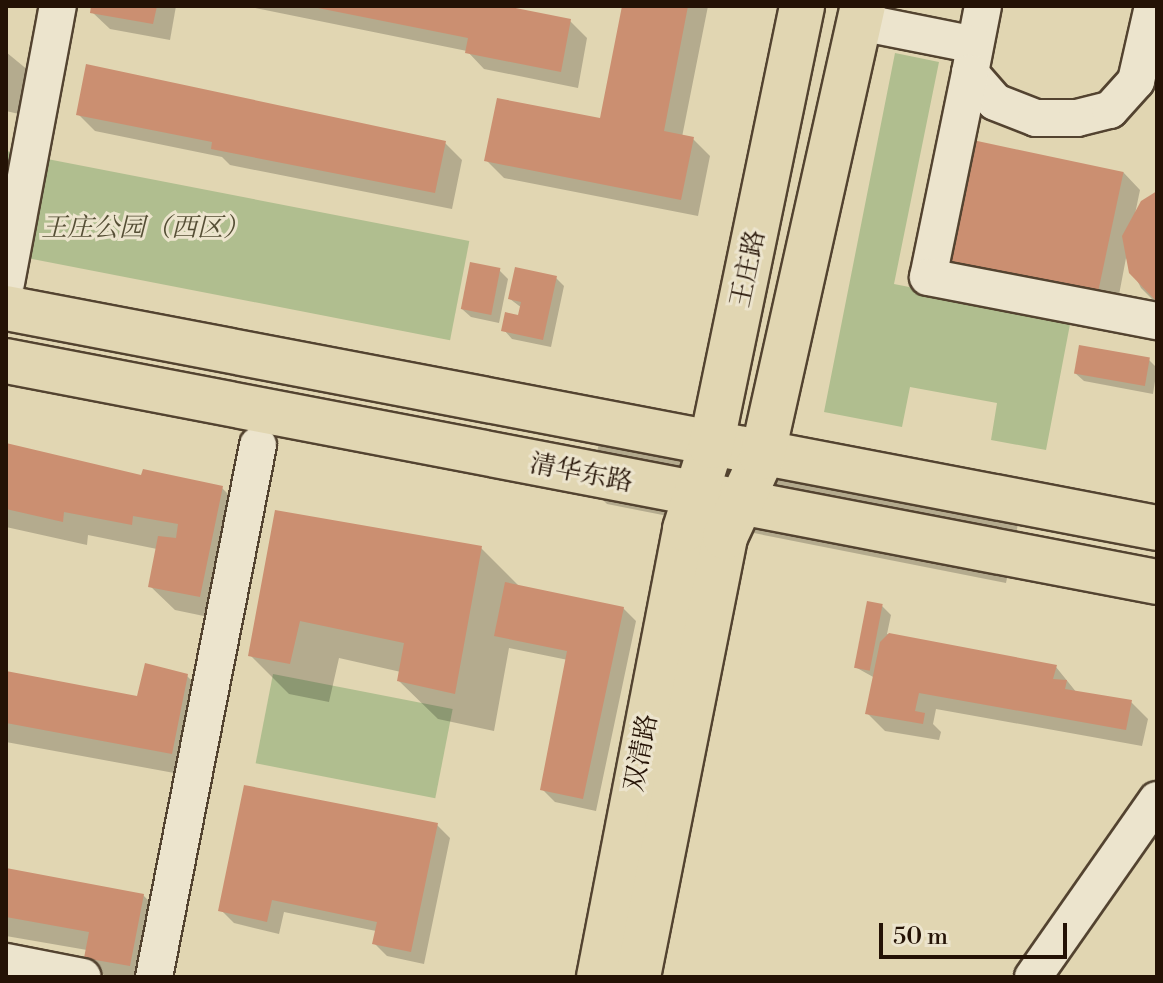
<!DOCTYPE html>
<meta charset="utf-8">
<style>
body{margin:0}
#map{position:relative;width:1163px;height:983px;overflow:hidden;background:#e1d6b2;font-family:"Libre Bodoni","Noto Serif SC",serif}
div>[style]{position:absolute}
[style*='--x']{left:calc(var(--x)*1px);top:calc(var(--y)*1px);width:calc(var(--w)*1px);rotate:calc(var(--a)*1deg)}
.green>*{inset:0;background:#b0be8f;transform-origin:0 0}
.shadow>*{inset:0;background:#0003}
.building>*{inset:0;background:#cb8f71;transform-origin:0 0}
.roads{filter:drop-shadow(2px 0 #534330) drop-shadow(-2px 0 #534330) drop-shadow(0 2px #534330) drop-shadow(0 -2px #534330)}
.minor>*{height:36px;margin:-18px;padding:0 18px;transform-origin:18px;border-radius:18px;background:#ece4cd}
.major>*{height:44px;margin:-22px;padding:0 22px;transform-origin:22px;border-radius:22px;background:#e1d6b2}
span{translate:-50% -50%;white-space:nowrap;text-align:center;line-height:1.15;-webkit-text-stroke:6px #ece4cd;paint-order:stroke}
.park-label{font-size:26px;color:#554e35;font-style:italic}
.street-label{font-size:26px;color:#241205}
.frame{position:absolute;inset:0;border:8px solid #241205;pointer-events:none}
.scale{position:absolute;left:879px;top:923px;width:188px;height:36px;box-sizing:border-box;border:4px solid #241205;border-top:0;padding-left:10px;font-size:24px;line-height:28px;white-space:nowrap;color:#241205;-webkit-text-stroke:6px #ece4cd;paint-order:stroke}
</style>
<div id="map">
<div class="green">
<div style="clip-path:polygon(895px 53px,939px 62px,894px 284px,1071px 319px,1046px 450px,991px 440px,997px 403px,910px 387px,902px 427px,824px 412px)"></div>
<div style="left:6px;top:151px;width:472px;height:101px;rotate:11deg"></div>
<div style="left:273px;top:674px;width:183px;height:91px;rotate:11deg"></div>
</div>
<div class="shadow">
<div style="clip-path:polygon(93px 6px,176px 6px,170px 40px,110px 29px,92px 12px)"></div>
<div style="clip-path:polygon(496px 6px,570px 21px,587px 38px,578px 88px,484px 69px,467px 51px,245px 6px)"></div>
<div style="clip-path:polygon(624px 6px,708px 6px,682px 137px,693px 139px,710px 156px,698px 216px,504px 178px,487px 161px,602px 120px)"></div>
<div style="clip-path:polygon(6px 52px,29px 71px,19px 114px,6px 111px)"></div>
<div style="clip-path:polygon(78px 114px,445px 143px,462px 160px,452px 209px,230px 165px,222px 157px,95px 131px)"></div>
<div style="clip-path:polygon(1123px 172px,1140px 190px,1135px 214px,1157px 193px,1157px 304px,1141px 288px,1126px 258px,1115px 316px,962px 285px)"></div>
<div style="clip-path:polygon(499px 270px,508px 279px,499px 323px,471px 317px,462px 309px)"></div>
<div style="clip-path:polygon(556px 278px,564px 286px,551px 347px,512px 339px,504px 330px,520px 317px,522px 308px,510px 299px)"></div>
<div style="clip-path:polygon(1149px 360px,1157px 368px,1153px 394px,1084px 381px,1075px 373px)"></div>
<div style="clip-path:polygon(606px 408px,1022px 504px,1006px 583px,607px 504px,590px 487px)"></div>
<div style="clip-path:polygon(6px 445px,143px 478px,222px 488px,246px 512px,223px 620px,175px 610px,150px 586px,157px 549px,88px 535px,87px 545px,6px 527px)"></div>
<div style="clip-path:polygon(277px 512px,481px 548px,520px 587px,623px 608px,636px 621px,596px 811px,555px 802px,542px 789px,568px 660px,509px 648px,494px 731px,438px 719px,399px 681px,401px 672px,339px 658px,329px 702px,289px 694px,250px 655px)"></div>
<div style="clip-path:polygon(882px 606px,891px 615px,887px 634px,1056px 667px,1077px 693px,1131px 702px,1148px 719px,1142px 746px,936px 709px,933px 724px,941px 732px,939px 740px,885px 731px,868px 714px,875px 678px,857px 668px)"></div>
<div style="clip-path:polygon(6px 673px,138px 698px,187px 676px,211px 700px,196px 777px,6px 742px)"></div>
<div style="clip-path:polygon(437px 825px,450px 838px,424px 964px,387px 956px,374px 943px,376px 931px,284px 912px,279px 934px,234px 923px,221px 910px)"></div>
<div style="clip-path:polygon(6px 870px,143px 895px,167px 920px,156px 977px,106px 977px,86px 957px,87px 950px,6px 936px)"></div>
</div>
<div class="building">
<div style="clip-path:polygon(91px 6px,157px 6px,153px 24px,90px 13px)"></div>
<div style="clip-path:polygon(506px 6px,571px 19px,561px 72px,465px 53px,468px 38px,313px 7px)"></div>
<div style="clip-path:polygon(622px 6px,688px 6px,664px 131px,694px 137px,681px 200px,484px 161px,497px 98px,600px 118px)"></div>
<div style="clip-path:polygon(86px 64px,446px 141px,435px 193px,211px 149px,212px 142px,76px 115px)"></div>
<div style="left:968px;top:139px;width:159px;height:133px;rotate:12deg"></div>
<div style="clip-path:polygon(1157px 191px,1157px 302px,1129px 273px,1122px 236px,1141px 201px)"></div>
<div style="left:470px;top:262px;width:31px;height:48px;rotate:11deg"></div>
<div style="clip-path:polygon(515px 267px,557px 276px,543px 340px,501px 331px,505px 312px,518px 315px,521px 302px,508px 299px)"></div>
<div style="left:1079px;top:345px;width:72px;height:29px;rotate:10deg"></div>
<div style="clip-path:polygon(6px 443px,141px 475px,143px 469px,223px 486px,200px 597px,148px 587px,158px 536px,176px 538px,178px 524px,133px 516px,132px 525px,64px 512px,63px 522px,6px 509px)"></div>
<div style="clip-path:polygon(275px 510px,482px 546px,455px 694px,397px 681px,404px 643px,300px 621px,290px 664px,248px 656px)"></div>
<div style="clip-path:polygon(505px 582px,624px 607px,583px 799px,540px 790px,567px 651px,494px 636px)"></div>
<div style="left:867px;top:601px;width:16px;height:68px;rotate:11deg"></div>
<div style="clip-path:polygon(889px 633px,1057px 665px,1053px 679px,1067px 680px,1065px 689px,1132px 700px,1126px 730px,919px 693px,915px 711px,925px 713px,923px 724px,865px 714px,880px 642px)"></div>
<div style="clip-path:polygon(145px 663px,188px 674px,172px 754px,6px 723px,6px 671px,137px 696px)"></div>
<div style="clip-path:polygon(244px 785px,438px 823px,411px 952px,372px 944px,377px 922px,272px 900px,267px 922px,218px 911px)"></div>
<div style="clip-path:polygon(6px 868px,144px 894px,130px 966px,84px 958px,89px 932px,6px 917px)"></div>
</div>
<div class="roads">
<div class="minor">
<div style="--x:983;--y:6;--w:68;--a:101"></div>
<div style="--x:970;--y:73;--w:38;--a:49"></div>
<div style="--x:995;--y:102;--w:44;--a:21.3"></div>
<div style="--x:1036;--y:118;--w:41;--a:0"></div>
<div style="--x:1077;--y:118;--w:34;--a:-14"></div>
<div style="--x:1110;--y:110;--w:39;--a:-48"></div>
<div style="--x:1136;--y:81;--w:77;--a:-77.2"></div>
<div style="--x:860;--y:22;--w:117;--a:11.3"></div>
<div style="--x:970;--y:73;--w:208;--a:101.6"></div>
<div style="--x:928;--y:277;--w:233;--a:10.9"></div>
<div style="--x:6;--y:283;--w:282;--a:-79.4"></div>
<div style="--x:6;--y:962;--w:78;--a:11"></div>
<div style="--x:154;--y:977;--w:542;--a:-78.94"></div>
<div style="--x:1033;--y:977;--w:216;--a:-55"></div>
</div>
<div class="major">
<div style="--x:6;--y:308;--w:1172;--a:10.82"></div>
<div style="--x:6;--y:361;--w:1172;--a:10.87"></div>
<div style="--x:599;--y:977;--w:456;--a:-79.1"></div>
<div style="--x:685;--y:529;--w:87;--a:-72.6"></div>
<div style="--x:711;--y:446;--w:449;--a:-78.3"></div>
<div style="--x:638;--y:977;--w:449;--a:-78.8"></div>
<div style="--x:725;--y:537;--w:88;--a:-65.2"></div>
<div style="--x:762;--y:457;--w:462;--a:-77.4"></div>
</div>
</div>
<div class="park-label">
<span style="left:145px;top:229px">王庄公园（西区）</span>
</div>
<div class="street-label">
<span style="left:749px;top:269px;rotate:-78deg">王庄路</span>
<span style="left:581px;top:474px;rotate:11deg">清华东路</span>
<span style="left:642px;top:753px;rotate:-79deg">双清路</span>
</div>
<div class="frame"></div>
<div class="scale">50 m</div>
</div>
